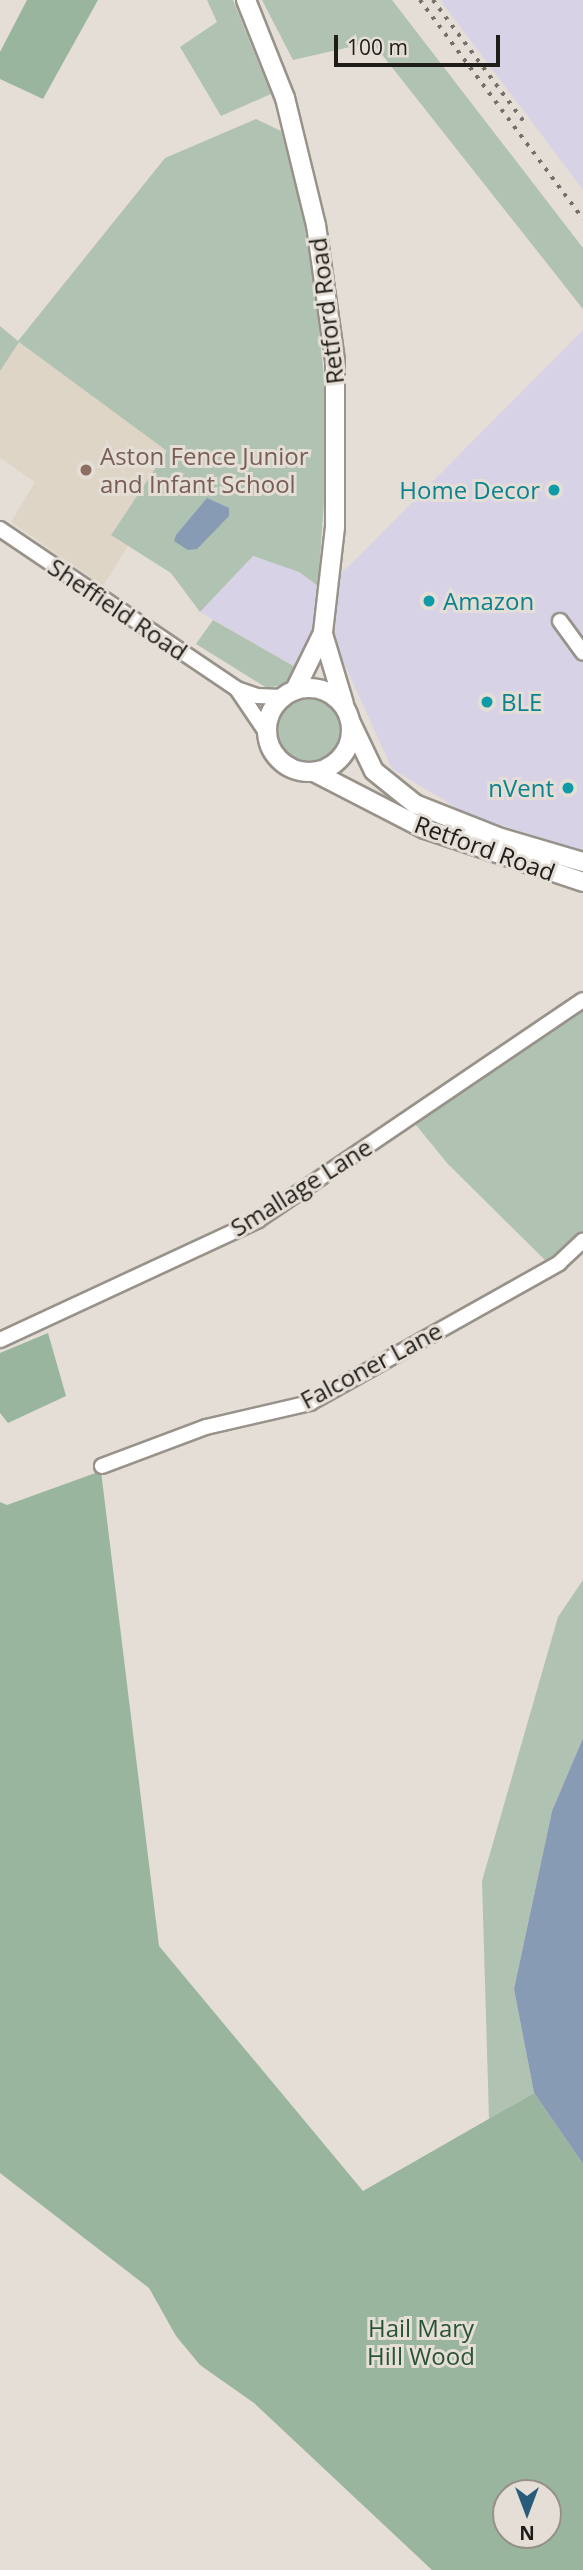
<!DOCTYPE html>
<style>
body{margin:0}
#map{position:relative;width:583px;height:2570px;overflow:hidden;background:#e4ded6;font-family:"Open Sans",sans-serif}
div>[style]{position:absolute}
[style*='--x']{left:calc(var(--x)*1px);top:calc(var(--y)*1px);width:calc(var(--w)*1px);rotate:calc(var(--a)*1deg)}
.industrial>*{inset:0;background:#d8d2e7}
.built>*{inset:0;background:#dfd5c6}
.green>*{inset:0;background:#b0c2b2}
.round{border-radius:50%}
.forest>*{inset:0;background:#9ab59e}
.water>*{inset:0;background:#879bb4}
.roads{filter:drop-shadow(2px 0 #98928a) drop-shadow(-2px 0 #98928a) drop-shadow(0 2px #98928a) drop-shadow(0 -2px #98928a)}
.minor>*{height:14px;margin:-7px;padding:0 7px;transform-origin:7px;border-radius:7px;background:#fff}
.major>*{height:18px;margin:-9px;padding:0 9px;transform-origin:9px;border-radius:9px;background:#fff}
.major>.ring{margin:-9px;padding:0;box-sizing:content-box;background:none;border:18px solid #fff;border-radius:50%}
.rail>*{height:3.5px;margin-top:-1.75px;transform-origin:0;background:repeating-linear-gradient(90deg,#736f6a 0 3.5px,transparent 0 10.5px)}
.dots>*{width:19px;height:19px;translate:-50% -50%;box-sizing:border-box;border:4px solid #e4ded6;border-radius:50%}
span{translate:-50% -50%;white-space:nowrap;text-align:center;line-height:1.15;-webkit-text-stroke:6px #e4ded6;paint-order:stroke}
.street-label{font-size:24px;color:#1f1d19}
.education-label{font-size:24px;color:#785e54}
.left{translate:0 -50%;text-align:left}
.culture-label{font-size:24px;color:#0d838f}
.right{translate:-100% -50%;text-align:right}
.park-label{font-size:24px;color:#295433}
.north{position:absolute;left:492px;top:2479px;width:70px;height:70px;box-sizing:border-box;background:#e4ded6;border:2px solid #95918a;border-radius:50%;rotate:180deg;font-size:19px;font-weight:700;line-height:28px;text-align:center;color:#1f1d19}
.north::after{content:'';display:block;margin:auto;width:24px;height:32px;background:#285c78;clip-path:polygon(50% 0,100% 100%,50% 72%,0 100%)}
.scale{position:absolute;left:334px;top:35px;width:166px;height:32px;box-sizing:border-box;border:4px solid #1f1d19;border-top:0;padding-left:9px;font-size:21px;line-height:24px;white-space:nowrap;color:#1f1d19;-webkit-text-stroke:5px #e4ded6;paint-order:stroke}
</style>
<div id="map">
<div class="industrial">
<div style="clip-path:polygon(440px 0,583px 0,583px 190px)"></div>
<div style="clip-path:polygon(583px 330px,583px 852px,467px 814px,392px 769px,344px 663px,297px 668px,200px 612px,253px 556px,299px 572px,318px 586px,347px 568px)"></div>
</div>
<div class="built">
<div style="clip-path:polygon(18px 341px,168px 451px,111px 534px,128px 546px,103px 586px,11px 522px,35px 482px,0 458px,0 371px)"></div>
</div>
<div class="green">
<div style="clip-path:polygon(207px 0,233px 0,271px 94px,221px 116px,180px 47px,217px 22px)"></div>
<div style="clip-path:polygon(262px 0,392px 0,583px 248px,583px 309px,372px 42px,293px 60px)"></div>
<div style="clip-path:polygon(256px 119px,281px 131px,302px 211px,317px 304px,329px 431px,318px 586px,299px 572px,253px 556px,200px 612px,171px 573px,111px 535px,167px 451px,19px 342px,0 371px,0 326px,18px 341px,165px 158px)"></div>
<div style="clip-path:polygon(213px 620px,297px 668px,287px 684px,267px 688px,196px 644px)"></div>
<div class="round" style="left:276px;top:698px;width:66px;height:66px"></div>
<div style="clip-path:polygon(583px 1008px,583px 1234px,548px 1263px,447px 1163px,412px 1120px)"></div>
<div style="clip-path:polygon(583px 1580px,583px 1738px,552px 1811px,514px 1989px,534px 2093px,489px 2119px,482px 1881px,558px 1617px)"></div>
</div>
<div class="forest">
<div style="clip-path:polygon(27px 0,98px 0,43px 99px,0 79px,0 52px)"></div>
<div style="clip-path:polygon(48px 1333px,66px 1396px,8px 1423px,0 1413px,0 1353px)"></div>
<div style="clip-path:polygon(evenodd,101px 1471px,159px 1946px,363px 2191px,534px 2093px,583px 2164px,583px 2570px,432px 2570px,254px 2403px,200px 2365px,176px 2336px,149px 2288px,0 2173px,0 1502px,7px 1505px,101px 1471px,506px 2493px,548px 2493px,548px 2535px,506px 2535px,506px 2493px)"></div>
</div>
<div class="water">
<div style="clip-path:polygon(207px 498px,229px 508px,229px 516px,197px 549px,188px 550px,174px 541px,176px 535px)"></div>
<div style="clip-path:polygon(583px 1738px,583px 2164px,534px 2093px,514px 1989px,552px 1811px)"></div>
</div>
<div class="roads">
<div class="minor">
<div style="--x:0;--y:529;--w:286;--a:34"></div>
<div style="--x:237;--y:689;--w:21;--a:19"></div>
<div style="--x:257;--y:696;--w:25;--a:2"></div>
<div style="--x:560;--y:621;--w:39;--a:54"></div>
<div style="--x:237;--y:689;--w:52;--a:56"></div>
<div style="--x:0;--y:1340;--w:285;--a:-24.9"></div>
<div style="--x:258;--y:1220;--w:392;--a:-34.1"></div>
<div style="--x:102;--y:1466;--w:111;--a:-20.6"></div>
<div style="--x:206;--y:1427;--w:107;--a:-13"></div>
<div style="--x:310;--y:1403;--w:286;--a:-29.3"></div>
<div style="--x:559;--y:1263;--w:33;--a:-43"></div>
</div>
<div class="major">
<div style="--x:246;--y:0;--w:105;--a:68.3"></div>
<div style="--x:285;--y:98;--w:131;--a:76.3"></div>
<div style="--x:316;--y:225;--w:137;--a:82"></div>
<div style="--x:335;--y:361;--w:166;--a:90"></div>
<div style="--x:335;--y:527;--w:107;--a:96.5"></div>
<div style="--x:323;--y:633;--w:64;--a:116.2"></div>
<div style="--x:323;--y:634;--w:73;--a:73.3"></div>
<div class="ring" style="left:267px;top:688px;width:66px;height:66px"></div>
<div style="--x:350;--y:721;--w:55;--a:64.4"></div>
<div style="--x:374;--y:771;--w:53;--a:38.8"></div>
<div style="--x:415;--y:804;--w:92;--a:21.6"></div>
<div style="--x:501;--y:838;--w:85;--a:16.3"></div>
<div style="--x:314;--y:772;--w:125;--a:27.2"></div>
<div style="--x:425;--y:829;--w:167;--a:18.5"></div>
</div>
</div>
<div class="rail">
<div style="--x:420;--y:0;--w:273;--a:53.3"></div>
<div style="--x:433;--y:0;--w:154;--a:53.2"></div>
</div>
<div class="dots">
<div style="left:86px;top:470px;background:#8d6e63"></div>
<div style="left:554px;top:490px;background:#0f9aa8"></div>
<div style="left:429px;top:601px;background:#0f9aa8"></div>
<div style="left:487px;top:702px;background:#0f9aa8"></div>
<div style="left:568px;top:788px;background:#0f9aa8"></div>
</div>
<div class="street-label">
<span style="left:326px;top:311px;rotate:-97deg">Retford Road</span>
<span style="left:118px;top:609px;rotate:34deg">Sheffield Road</span>
<span style="left:485px;top:848px;rotate:20deg">Retford Road</span>
<span style="left:301px;top:1187px;rotate:-32deg">Smallage Lane</span>
<span style="left:371px;top:1365px;rotate:-28deg">Falconer Lane</span>
</div>
<div class="education-label">
<span class="left" style="left:100px;top:470px">Aston Fence Junior<br>and Infant School</span>
</div>
<div class="culture-label">
<span class="right" style="left:540px;top:490px">Home Decor</span>
<span class="left" style="left:443px;top:601px">Amazon</span>
<span class="left" style="left:501px;top:702px">BLE</span>
<span class="right" style="left:554px;top:788px">nVent</span>
</div>
<div class="park-label">
<span style="left:421px;top:2342px">Hail Mary<br>Hill Wood</span>
</div>
<div class="north">N</div>
<div class="scale">100 m</div>
</div>
